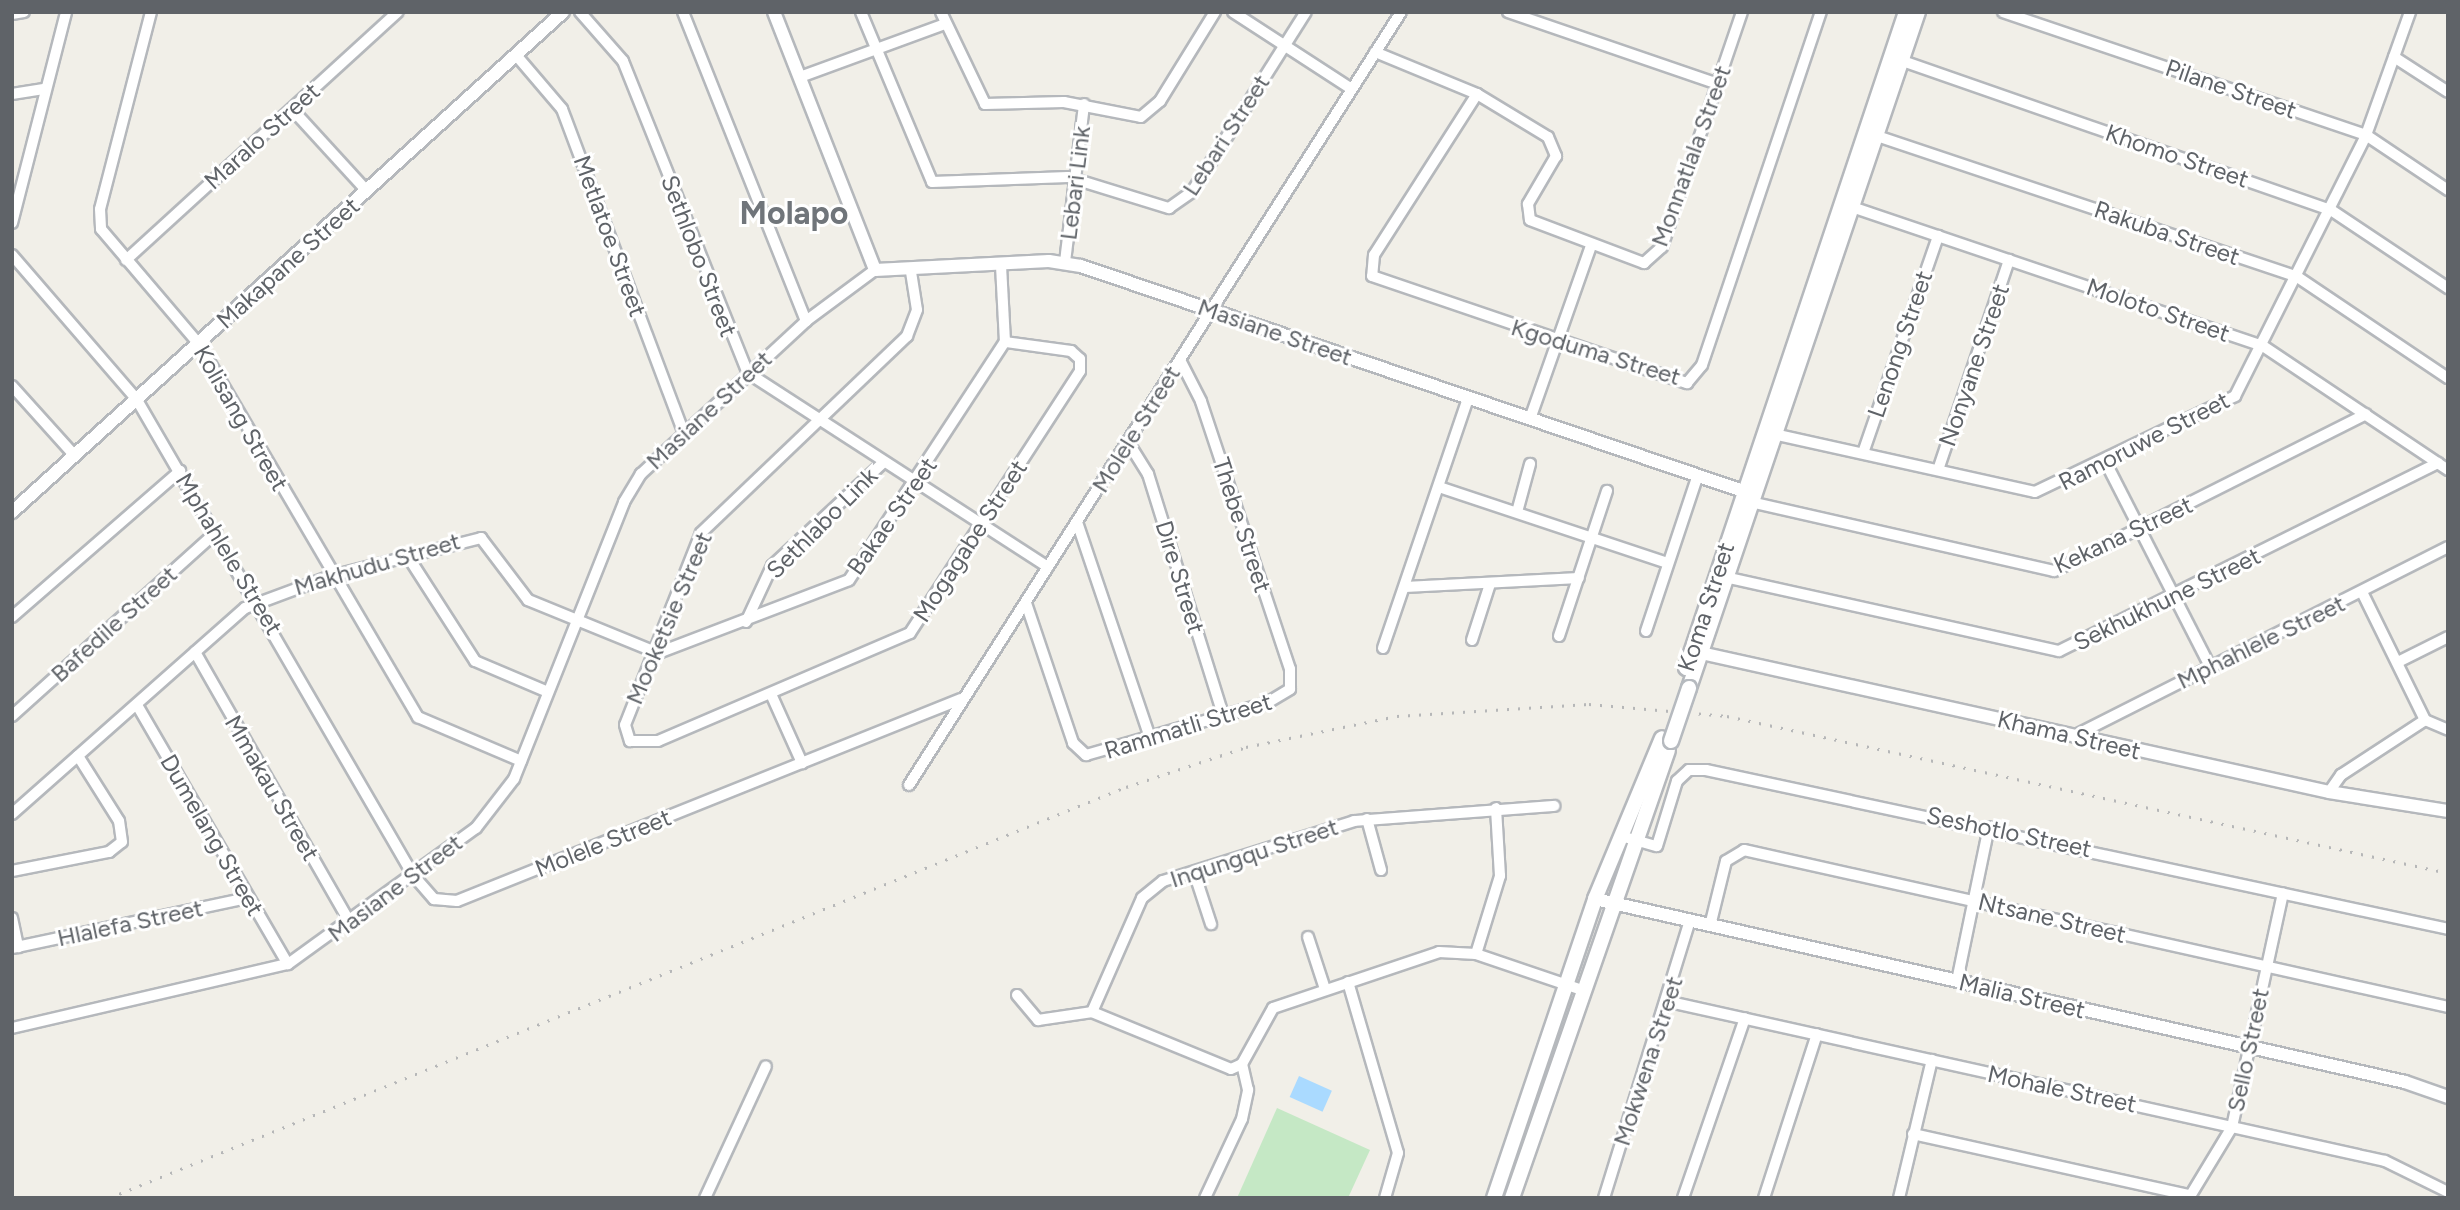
<!DOCTYPE html>
<style>
body{margin:0}
#map{position:relative;width:2460px;height:1210px;overflow:hidden;background:#f1efe8;font-family:Figtree,sans-serif}
div>[style]{position:absolute}
[style*='--x']{left:calc(var(--x)*1px);top:calc(var(--y)*1px);width:calc(var(--w)*1px);rotate:calc(var(--a)*1deg)}
.green>*{inset:0;background:#c5e8c5}
.water>*{inset:0;background:#aadaff;transform-origin:0 0}
.roads{filter:drop-shadow(2px 0 #b5b8bc) drop-shadow(-2px 0 #b5b8bc) drop-shadow(0 2px #b5b8bc) drop-shadow(0 -2px #b5b8bc)}
.minor>*{height:10px;margin:-5px;padding:0 5px;transform-origin:5px;border-radius:5px;background:#fff}
.tertiary>*{height:12px;margin:-6px;padding:0 6px;transform-origin:6px;border-radius:6px;background:#fff}
.secondary>*{height:14px;margin:-7px;padding:0 7px;transform-origin:7px;border-radius:7px;background:#fff}
.rail>*{height:2.5px;margin-top:-1.25px;transform-origin:0;background:repeating-linear-gradient(90deg,#b6b7b8 0 2px,transparent 0 11px)}
.bridges{filter:drop-shadow(2px 0 #b6babf) drop-shadow(-2px 0 #b6babf) drop-shadow(0 2px #b6babf) drop-shadow(0 -2px #b6babf)}
.secondary-bridge>*{height:14px;margin:-7px;padding:0 7px;transform-origin:7px;border-radius:7px;background:#fff}
span{translate:-50% -50%;white-space:nowrap;text-align:center;line-height:1.15;-webkit-text-stroke:6px #fff;paint-order:stroke}
.street-label{font-size:24px;color:#5f6368}
.district-label{font-size:32px;color:#70757a;font-weight:700}
.frame{position:absolute;inset:0;border:14px solid #5f6368;pointer-events:none}
</style>
<div id="map">
<div class="green">
<div style="clip-path:polygon(1277px 1108px,1370px 1150px,1348px 1198px,1237px 1198px)"></div>
</div>
<div class="water">
<div style="left:1299px;top:1076px;width:36px;height:23px;rotate:24deg"></div>
</div>
<div class="roads">
<div class="minor">
<div style="--x:151;--y:12;--w:203;--a:104.5"></div>
<div style="--x:100;--y:209;--w:20;--a:87"></div>
<div style="--x:101;--y:229;--w:151;--a:49.6"></div>
<div style="--x:199;--y:344;--w:433;--a:59.6"></div>
<div style="--x:418;--y:717;--w:112;--a:23.1"></div>
<div style="--x:580;--y:12;--w:65;--a:48.7"></div>
<div style="--x:623;--y:61;--w:336;--a:68.2"></div>
<div style="--x:748;--y:373;--w:357;--a:32.9"></div>
<div style="--x:683;--y:12;--w:333;--a:68.3"></div>
<div style="--x:861;--y:12;--w:184;--a:67.3"></div>
<div style="--x:932;--y:182;--w:136;--a:-2.1"></div>
<div style="--x:1068;--y:177;--w:106;--a:17.1"></div>
<div style="--x:1169;--y:208;--w:28;--a:-35"></div>
<div style="--x:1192;--y:192;--w:213;--a:-57.7"></div>
<div style="--x:941;--y:12;--w:102;--a:64.4"></div>
<div style="--x:985;--y:104;--w:79;--a:-1.5"></div>
<div style="--x:1064;--y:102;--w:78;--a:11"></div>
<div style="--x:1141;--y:117;--w:25;--a:-40"></div>
<div style="--x:1160;--y:101;--w:105;--a:-58.3"></div>
<div style="--x:1233;--y:12;--w:140;--a:33"></div>
<div style="--x:1508;--y:12;--w:222;--a:18.9"></div>
<div style="--x:2003;--y:12;--w:383;--a:18.7"></div>
<div style="--x:2366;--y:135;--w:99;--a:33.9"></div>
<div style="--x:12;--y:14;--w:12;--a:-9"></div>
<div style="--x:1375;--y:52;--w:110;--a:22.4"></div>
<div style="--x:1477;--y:94;--w:83;--a:31.2"></div>
<div style="--x:1548;--y:137;--w:21;--a:67"></div>
<div style="--x:1556;--y:156;--w:56;--a:120.3"></div>
<div style="--x:1528;--y:204;--w:16;--a:83"></div>
<div style="--x:1530;--y:220;--w:122;--a:20.7"></div>
<div style="--x:1644;--y:263;--w:24;--a:-42"></div>
<div style="--x:1662;--y:247;--w:248;--a:-71.2"></div>
<div style="--x:516;--y:55;--w:71;--a:49.6"></div>
<div style="--x:562;--y:109;--w:344;--a:69.4"></div>
<div style="--x:2394;--y:57;--w:64;--a:32.9"></div>
<div style="--x:1894;--y:58;--w:463;--a:19.2"></div>
<div style="--x:2331;--y:210;--w:141;--a:33.7"></div>
<div style="--x:800;--y:77;--w:154;--a:-20.1"></div>
<div style="--x:12;--y:94;--w:32;--a:-9"></div>
<div style="--x:1477;--y:94;--w:191;--a:122.6"></div>
<div style="--x:1374;--y:255;--w:21;--a:95"></div>
<div style="--x:1372;--y:276;--w:333;--a:18.8"></div>
<div style="--x:1687;--y:383;--w:23;--a:-50"></div>
<div style="--x:1702;--y:365;--w:373;--a:-71.4"></div>
<div style="--x:292;--y:109;--w:111;--a:47.6"></div>
<div style="--x:1871;--y:134;--w:448;--a:18.5"></div>
<div style="--x:2296;--y:276;--w:183;--a:33.9"></div>
<div style="--x:1846;--y:205;--w:440;--a:18.7"></div>
<div style="--x:2263;--y:346;--w:223;--a:33.8"></div>
<div style="--x:12;--y:223;--w:218;--a:-75.6"></div>
<div style="--x:12;--y:255;--w:191;--a:49.2"></div>
<div style="--x:137;--y:400;--w:549;--a:59.84"></div>
<div style="--x:413;--y:875;--w:32;--a:49"></div>
<div style="--x:434;--y:899;--w:23;--a:5"></div>
<div style="--x:457;--y:901;--w:543;--a:-21.84"></div>
<div style="--x:126;--y:260;--w:368;--a:-42.4"></div>
<div style="--x:1065;--y:262;--w:159;--a:-83.1"></div>
<div style="--x:911;--y:272;--w:38;--a:81"></div>
<div style="--x:917;--y:310;--w:28;--a:111"></div>
<div style="--x:907;--y:336;--w:285;--a:136.3"></div>
<div style="--x:701;--y:533;--w:206;--a:111.6"></div>
<div style="--x:625;--y:725;--w:17;--a:73"></div>
<div style="--x:630;--y:741;--w:28;--a:0"></div>
<div style="--x:658;--y:741;--w:274;--a:-23.2"></div>
<div style="--x:910;--y:633;--w:312;--a:-57"></div>
<div style="--x:1080;--y:371;--w:12;--a:-90"></div>
<div style="--x:1080;--y:359;--w:12;--a:-138"></div>
<div style="--x:1071;--y:351;--w:67;--a:-172.2"></div>
<div style="--x:12;--y:386;--w:94;--a:48"></div>
<div style="--x:1530;--y:419;--w:183;--a:-70.6"></div>
<div style="--x:1769;--y:433;--w:272;--a:12.5"></div>
<div style="--x:2035;--y:492;--w:222;--a:-25.6"></div>
<div style="--x:2235;--y:396;--w:292;--a:-63.3"></div>
<div style="--x:2366;--y:135;--w:131;--a:-70.3"></div>
<div style="--x:1128;--y:442;--w:38;--a:58"></div>
<div style="--x:1148;--y:474;--w:252;--a:72.7"></div>
<div style="--x:1863;--y:453;--w:230;--a:-70.9"></div>
<div style="--x:2106;--y:463;--w:228;--a:62.9"></div>
<div style="--x:1938;--y:470;--w:222;--a:-71.3"></div>
<div style="--x:1439;--y:487;--w:240;--a:18.4"></div>
<div style="--x:1746;--y:501;--w:316;--a:12.8"></div>
<div style="--x:2054;--y:571;--w:349;--a:-26.7"></div>
<div style="--x:1517;--y:512;--w:50;--a:-74.8"></div>
<div style="--x:1077;--y:522;--w:228;--a:71.3"></div>
<div style="--x:407;--y:555;--w:126;--a:57.3"></div>
<div style="--x:475;--y:661;--w:79;--a:23"></div>
<div style="--x:1720;--y:576;--w:347;--a:12.5"></div>
<div style="--x:2059;--y:651;--w:423;--a:-26.4"></div>
<div style="--x:1405;--y:587;--w:174;--a:-3"></div>
<div style="--x:2362;--y:592;--w:143;--a:63.8"></div>
<div style="--x:2425;--y:720;--w:25;--a:23"></div>
<div style="--x:1026;--y:603;--w:148;--a:71.4"></div>
<div style="--x:1073;--y:743;--w:18;--a:43"></div>
<div style="--x:1086;--y:755;--w:188;--a:-16"></div>
<div style="--x:1267;--y:703;--w:27;--a:-31"></div>
<div style="--x:1290;--y:689;--w:20;--a:-90"></div>
<div style="--x:1290;--y:669;--w:282;--a:-108.4"></div>
<div style="--x:1201;--y:401;--w:46;--a:-117.1"></div>
<div style="--x:12;--y:617;--w:223;--a:-41"></div>
<div style="--x:746;--y:622;--w:62;--a:-65.1"></div>
<div style="--x:772;--y:566;--w:151;--a:-42.9"></div>
<div style="--x:1646;--y:631;--w:164;--a:-71.6"></div>
<div style="--x:1559;--y:636;--w:153;--a:-71.7"></div>
<div style="--x:1472;--y:640;--w:59;--a:-72.2"></div>
<div style="--x:1383;--y:648;--w:264;--a:-71.2"></div>
<div style="--x:195;--y:652;--w:312;--a:60.2"></div>
<div style="--x:2398;--y:662;--w:56;--a:-26.6"></div>
<div style="--x:771;--y:694;--w:76;--a:65.8"></div>
<div style="--x:137;--y:705;--w:300;--a:59.8"></div>
<div style="--x:12;--y:716;--w:275;--a:-42"></div>
<div style="--x:2074;--y:736;--w:419;--a:-26.8"></div>
<div style="--x:909;--y:785;--w:916;--a:-57.52"></div>
<div style="--x:2329;--y:792;--w:21;--a:-55"></div>
<div style="--x:2341;--y:775;--w:100;--a:-33.2"></div>
<div style="--x:12;--y:814;--w:311;--a:-41.5"></div>
<div style="--x:245;--y:608;--w:92;--a:-20.4"></div>
<div style="--x:331;--y:576;--w:155;--a:-14.2"></div>
<div style="--x:481;--y:538;--w:78;--a:52.8"></div>
<div style="--x:528;--y:600;--w:140;--a:22.2"></div>
<div style="--x:658;--y:653;--w:204;--a:-20.9"></div>
<div style="--x:849;--y:580;--w:285;--a:-56.8"></div>
<div style="--x:1005;--y:342;--w:77;--a:-93"></div>
<div style="--x:1367;--y:819;--w:53;--a:74.6"></div>
<div style="--x:1621;--y:836;--w:37;--a:16"></div>
<div style="--x:1657;--y:846;--w:68;--a:-72.9"></div>
<div style="--x:1677;--y:781;--w:16;--a:-43"></div>
<div style="--x:1689;--y:770;--w:17;--a:0"></div>
<div style="--x:1706;--y:770;--w:759;--a:12.09"></div>
<div style="--x:12;--y:871;--w:99;--a:-11.1"></div>
<div style="--x:109;--y:852;--w:16;--a:-38"></div>
<div style="--x:122;--y:842;--w:21;--a:-98"></div>
<div style="--x:119;--y:821;--w:77;--a:-122.2"></div>
<div style="--x:1194;--y:872;--w:55;--a:71.9"></div>
<div style="--x:12;--y:918;--w:30;--a:78"></div>
<div style="--x:1710;--y:926;--w:67;--a:-76.2"></div>
<div style="--x:1726;--y:861;--w:21;--a:-31"></div>
<div style="--x:1744;--y:850;--w:721;--a:12.57"></div>
<div style="--x:1308;--y:937;--w:55;--a:71.9"></div>
<div style="--x:12;--y:948;--w:241;--a:-12"></div>
<div style="--x:1476;--y:954;--w:82;--a:-72.9"></div>
<div style="--x:1500;--y:876;--w:68;--a:-93.4"></div>
<div style="--x:1957;--y:981;--w:157;--a:-78.3"></div>
<div style="--x:1348;--y:982;--w:178;--a:73.7"></div>
<div style="--x:1398;--y:1153;--w:47;--a:106.1"></div>
<div style="--x:1017;--y:995;--w:33;--a:50"></div>
<div style="--x:1038;--y:1020;--w:55;--a:-8.4"></div>
<div style="--x:1092;--y:1012;--w:150;--a:22.3"></div>
<div style="--x:1231;--y:1069;--w:12;--a:-24"></div>
<div style="--x:1242;--y:1064;--w:64;--a:-61"></div>
<div style="--x:1273;--y:1008;--w:175;--a:-18.6"></div>
<div style="--x:1439;--y:952;--w:37;--a:3"></div>
<div style="--x:1476;--y:954;--w:112;--a:18.8"></div>
<div style="--x:1670;--y:1002;--w:732;--a:12.54"></div>
<div style="--x:2385;--y:1161;--w:70;--a:26.2"></div>
<div style="--x:1092;--y:1012;--w:124;--a:-66.3"></div>
<div style="--x:1142;--y:898;--w:27;--a:-39"></div>
<div style="--x:1163;--y:881;--w:200;--a:-17.4"></div>
<div style="--x:1354;--y:821;--w:201;--a:-4.3"></div>
<div style="--x:12;--y:1028;--w:283;--a:-13.1"></div>
<div style="--x:288;--y:964;--w:232;--a:-35.9"></div>
<div style="--x:476;--y:828;--w:62;--a:-52.2"></div>
<div style="--x:514;--y:779;--w:298;--a:-68.3"></div>
<div style="--x:624;--y:502;--w:33;--a:-59"></div>
<div style="--x:641;--y:474;--w:225;--a:-42.8"></div>
<div style="--x:806;--y:321;--w:86;--a:-36.5"></div>
<div style="--x:1913;--y:1134;--w:283;--a:12.5"></div>
<div style="--x:705;--y:1198;--w:145;--a:-65.2"></div>
<div style="--x:1205;--y:1198;--w:87;--a:-64.9"></div>
<div style="--x:1242;--y:1119;--w:30;--a:-78"></div>
<div style="--x:1248;--y:1090;--w:27;--a:-103"></div>
<div style="--x:1604;--y:1198;--w:288;--a:-72.8"></div>
<div style="--x:1683;--y:1198;--w:190;--a:-71"></div>
<div style="--x:1764;--y:1198;--w:172;--a:-72.1"></div>
<div style="--x:1899;--y:1198;--w:142;--a:-76.6"></div>
<div style="--x:2189;--y:1198;--w:83;--a:-58.8"></div>
<div style="--x:2232;--y:1127;--w:239;--a:-77.7"></div>
</div>
<div class="tertiary">
<div style="--x:774;--y:12;--w:277;--a:68.6"></div>
<div style="--x:875;--y:270;--w:174;--a:-3"></div>
<div style="--x:1049;--y:261;--w:32;--a:9"></div>
<div style="--x:1081;--y:266;--w:709;--a:18.77"></div>
<div style="--x:12;--y:512;--w:744;--a:-42.22"></div>
<div style="--x:1692;--y:651;--w:652;--a:12.48"></div>
<div style="--x:2329;--y:792;--w:121;--a:9.1"></div>
<div style="--x:1595;--y:899;--w:830;--a:12.73"></div>
<div style="--x:2405;--y:1082;--w:46;--a:19.2"></div>
</div>
<div class="secondary">
<div style="--x:1686;--y:668;--w:692;--a:-71.46"></div>
<div style="--x:1689;--y:688;--w:714;--a:-71.29"></div>
<div style="--x:1494;--y:1198;--w:316;--a:-71.3"></div>
<div style="--x:1595;--y:899;--w:174;--a:-67.4"></div>
<div style="--x:1512;--y:1198;--w:474;--a:-70.8"></div>
</div>
</div>
<div class="rail">
<div style="--x:109;--y:1198;--w:1097;--a:-22.01"></div>
<div style="--x:1126;--y:787;--w:126;--a:-18.4"></div>
<div style="--x:1246;--y:747;--w:154;--a:-11.6"></div>
<div style="--x:1397;--y:716;--w:192;--a:-3.6"></div>
<div style="--x:1589;--y:704;--w:139;--a:5"></div>
<div style="--x:1727;--y:716;--w:738;--a:12.28"></div>
</div>
<div class="bridges">
<div class="secondary-bridge">
<div style="--x:1671;--y:741;--w:56;--a:-71.2"></div>
</div>
</div>
<div class="street-label">
<span style="left:2231px;top:89px;rotate:19deg">Pilane Street</span>
<span style="left:1226px;top:135px;rotate:-57deg">Lebari Street</span>
<span style="left:262px;top:136px;rotate:-42deg">Maralo Street</span>
<span style="left:1691px;top:156px;rotate:-70deg">Monnatlala Street</span>
<span style="left:2177px;top:156px;rotate:19deg">Khomo Street</span>
<span style="left:1075px;top:183px;rotate:-83deg">Lebari Link</span>
<span style="left:2167px;top:233px;rotate:19deg">Rakuba Street</span>
<span style="left:610px;top:236px;rotate:70deg">Metlatoe Street</span>
<span style="left:699px;top:256px;rotate:69deg">Sethlobo Street</span>
<span style="left:288px;top:263px;rotate:-42deg">Makapane Street</span>
<span style="left:2158px;top:310px;rotate:19deg">Moloto Street</span>
<span style="left:1275px;top:332px;rotate:19deg">Masiane Street</span>
<span style="left:1900px;top:344px;rotate:-71deg">Lenong Street</span>
<span style="left:1596px;top:352px;rotate:17deg">Kgoduma Street</span>
<span style="left:1974px;top:365px;rotate:-71deg">Nonyane Street</span>
<span style="left:709px;top:410px;rotate:-43deg">Masiane Street</span>
<span style="left:241px;top:418px;rotate:60deg">Kolisang Street</span>
<span style="left:1136px;top:429px;rotate:-58deg">Molele Street</span>
<span style="left:2144px;top:441px;rotate:-27deg">Ramoruwe Street</span>
<span style="left:892px;top:516px;rotate:-55deg">Bakae Street</span>
<span style="left:822px;top:523px;rotate:-45deg">Sethlabo Link</span>
<span style="left:1242px;top:525px;rotate:72deg">Thebe Street</span>
<span style="left:2123px;top:535px;rotate:-25deg">Kekana Street</span>
<span style="left:970px;top:541px;rotate:-57deg">Mogagabe Street</span>
<span style="left:229px;top:554px;rotate:59deg">Mphahlele Street</span>
<span style="left:377px;top:564px;rotate:-16deg">Makhudu Street</span>
<span style="left:1180px;top:577px;rotate:73deg">Dire Street</span>
<span style="left:2167px;top:599px;rotate:-26deg">Sekhukhune Street</span>
<span style="left:1706px;top:607px;rotate:-72deg">Koma Street</span>
<span style="left:669px;top:618px;rotate:-67deg">Mooketsie Street</span>
<span style="left:114px;top:624px;rotate:-42deg">Bafedile Street</span>
<span style="left:2261px;top:642px;rotate:-26deg">Mphahlele Street</span>
<span style="left:1188px;top:726px;rotate:-17deg">Rammatli Street</span>
<span style="left:2069px;top:735px;rotate:13deg">Khama Street</span>
<span style="left:272px;top:788px;rotate:60deg">Mmakau Street</span>
<span style="left:2009px;top:832px;rotate:12deg">Seshotlo Street</span>
<span style="left:212px;top:835px;rotate:60deg">Dumelang Street</span>
<span style="left:603px;top:843px;rotate:-22deg">Molele Street</span>
<span style="left:1254px;top:853px;rotate:-18deg">Inqungqu Street</span>
<span style="left:395px;top:888px;rotate:-37deg">Masiane Street</span>
<span style="left:2052px;top:918px;rotate:13deg">Ntsane Street</span>
<span style="left:130px;top:923px;rotate:-12deg">Hlalefa Street</span>
<span style="left:2022px;top:996px;rotate:13deg">Malia Street</span>
<span style="left:2248px;top:1050px;rotate:-78deg">Sello Street</span>
<span style="left:1648px;top:1061px;rotate:-72deg">Mokwena Street</span>
<span style="left:2062px;top:1089px;rotate:12deg">Mohale Street</span>
</div>
<div class="district-label">
<span style="left:794px;top:213px">Molapo</span>
</div>
<div class="frame"></div>
</div>
